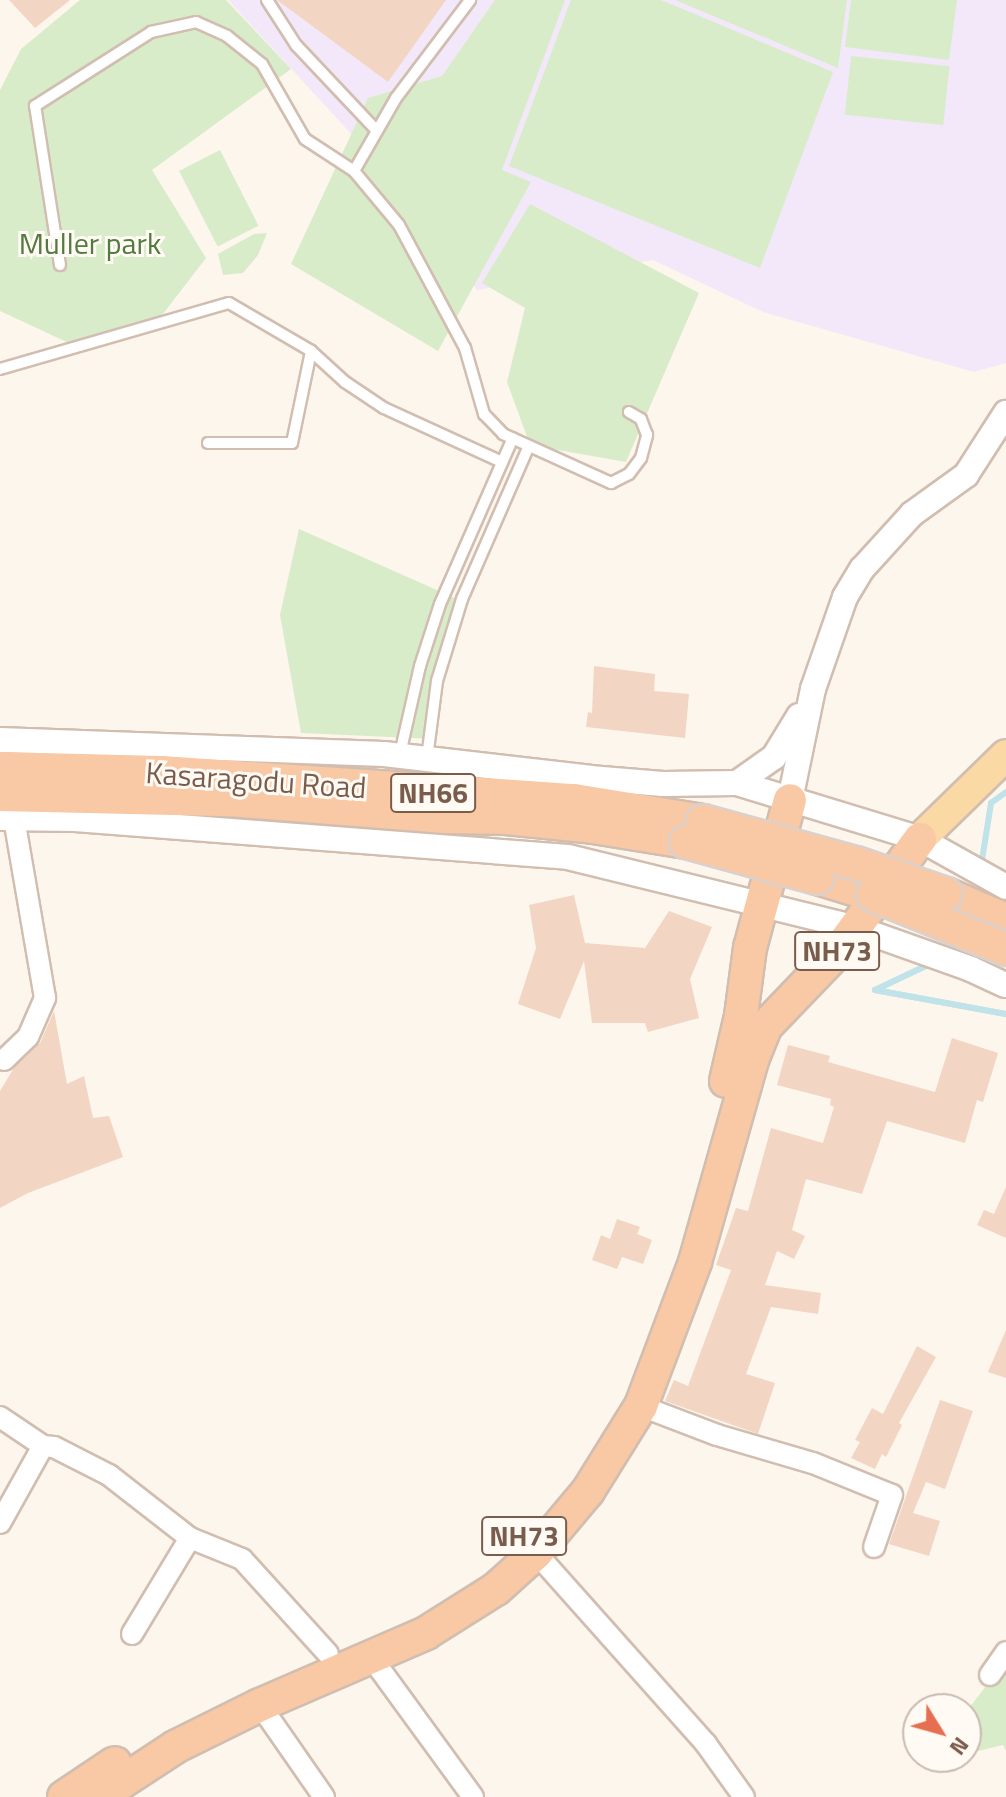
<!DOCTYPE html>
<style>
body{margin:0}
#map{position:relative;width:1006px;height:1797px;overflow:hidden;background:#fdf6ec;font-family:"Titillium Web",sans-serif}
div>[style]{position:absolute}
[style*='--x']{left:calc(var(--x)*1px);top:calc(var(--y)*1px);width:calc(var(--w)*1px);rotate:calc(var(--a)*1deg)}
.education>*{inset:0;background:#f3e8fa}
.green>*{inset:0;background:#d8ecc9;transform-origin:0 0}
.stream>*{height:6px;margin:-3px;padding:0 3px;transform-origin:3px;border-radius:3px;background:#bfe3e8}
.building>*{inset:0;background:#f3d5c3}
.roads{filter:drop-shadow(2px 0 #d1beb0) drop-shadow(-2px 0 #d1beb0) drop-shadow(0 2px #d1beb0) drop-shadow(0 -2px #d1beb0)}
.service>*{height:10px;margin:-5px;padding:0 5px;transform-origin:5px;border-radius:5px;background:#fff}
.minor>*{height:20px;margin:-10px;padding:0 10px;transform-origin:10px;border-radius:10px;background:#fff}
.tertiary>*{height:24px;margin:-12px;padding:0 12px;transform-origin:12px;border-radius:12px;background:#fff}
.primary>*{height:30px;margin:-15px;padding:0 15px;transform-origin:15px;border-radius:15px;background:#fbd9a5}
.trunk>*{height:32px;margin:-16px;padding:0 16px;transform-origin:16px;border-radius:16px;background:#f9c8a4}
.bridges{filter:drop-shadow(2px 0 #dad1cd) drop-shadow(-2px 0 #dad1cd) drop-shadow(0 2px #dad1cd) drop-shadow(0 -2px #dad1cd)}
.trunk-bridge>*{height:32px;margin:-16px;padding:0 16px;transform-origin:16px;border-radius:16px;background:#f9c8a4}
span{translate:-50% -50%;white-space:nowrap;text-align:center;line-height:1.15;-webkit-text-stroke:6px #fffaf3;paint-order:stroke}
.shield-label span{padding:2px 6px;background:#fffaf3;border:2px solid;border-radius:6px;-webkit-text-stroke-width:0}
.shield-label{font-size:28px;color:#7a5c4d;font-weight:700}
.park-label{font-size:30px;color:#537a41}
.street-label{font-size:30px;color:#7a5c4d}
.north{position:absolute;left:902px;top:1693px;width:80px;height:80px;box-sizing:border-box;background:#fffaf3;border:2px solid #cabbb1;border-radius:50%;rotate:127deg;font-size:22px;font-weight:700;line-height:32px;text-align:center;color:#7a5c4d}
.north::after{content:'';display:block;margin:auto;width:28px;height:36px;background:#e76f51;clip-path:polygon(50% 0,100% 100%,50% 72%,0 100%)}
</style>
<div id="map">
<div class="education">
<div style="clip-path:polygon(228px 0,1006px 0,1006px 363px,974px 372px,763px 312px,653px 260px,477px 290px,366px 150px)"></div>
</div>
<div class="green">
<div style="clip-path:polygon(80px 0,226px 0,291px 69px,152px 170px,206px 258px,156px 323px,71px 344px,0 311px,0 90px,21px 49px)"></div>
<div style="clip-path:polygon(495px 0,565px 0,502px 170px,531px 182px,438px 351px,291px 264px,368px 98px,442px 76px)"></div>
<div style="clip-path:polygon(571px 0,661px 0,833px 72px,760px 268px,509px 166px)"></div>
<div style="clip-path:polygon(675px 0,847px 0,838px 68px)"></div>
<div style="clip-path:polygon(851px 0,957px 0,949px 60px,845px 47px)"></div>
<div style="left:851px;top:56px;width:99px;height:59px;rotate:6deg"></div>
<div style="left:220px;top:150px;width:85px;height:46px;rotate:63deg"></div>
<div style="clip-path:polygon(530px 204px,699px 293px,626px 462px,530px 445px,507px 382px,525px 308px,482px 283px)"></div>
<div style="clip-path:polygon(267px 233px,258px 255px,243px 273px,223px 275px,218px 254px,254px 234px)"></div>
<div style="clip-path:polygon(299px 529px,455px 598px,434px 739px,301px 733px,280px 615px)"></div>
<div style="clip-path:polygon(1006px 1660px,1006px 1751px,1003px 1745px,978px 1751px,966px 1726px,966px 1712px)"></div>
</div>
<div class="stream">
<div style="--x:982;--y:860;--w:58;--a:-81"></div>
<div style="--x:991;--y:803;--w:19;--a:-36"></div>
<div style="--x:934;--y:962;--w:65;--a:154.6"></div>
<div style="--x:875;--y:990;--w:133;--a:10.4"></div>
<div style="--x:932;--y:963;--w:63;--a:154.7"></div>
<div style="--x:875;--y:990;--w:133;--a:10.4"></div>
</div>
<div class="building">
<div style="clip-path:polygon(9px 0,70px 0,35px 28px)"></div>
<div style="clip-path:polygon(277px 0,446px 0,388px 82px)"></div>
<div style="clip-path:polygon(594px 666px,655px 674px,654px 691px,689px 694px,685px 738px,586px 727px,588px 712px,592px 713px)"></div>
<div style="clip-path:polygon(574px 895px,585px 943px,645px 948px,669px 911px,712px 927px,690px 979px,699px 1018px,648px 1032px,645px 1023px,592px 1023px,584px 961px,560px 1019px,518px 1004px,536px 948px,529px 905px)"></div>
<div style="clip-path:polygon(54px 1011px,67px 1084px,84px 1076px,93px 1118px,109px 1116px,123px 1157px,28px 1193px,0 1208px,0 1091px,14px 1068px,40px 1043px)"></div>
<div style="clip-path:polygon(952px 1038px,998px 1053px,983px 1102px,977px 1100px,965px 1143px,887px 1121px,862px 1194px,806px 1179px,792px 1230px,805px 1236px,794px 1259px,777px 1251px,765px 1285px,821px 1293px,818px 1314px,771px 1307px,746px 1374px,775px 1383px,758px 1434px,665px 1401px,674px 1380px,688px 1386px,731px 1270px,716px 1265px,736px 1208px,748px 1211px,771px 1128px,823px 1143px,834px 1107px,830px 1105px,831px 1099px,777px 1085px,788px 1045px,830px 1056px,828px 1062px,935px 1092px)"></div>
<div style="clip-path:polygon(1006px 1187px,1006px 1238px,977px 1225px,984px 1210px,994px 1214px)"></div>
<div style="clip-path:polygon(617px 1219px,640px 1227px,637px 1234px,652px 1240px,643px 1264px,622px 1257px,617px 1269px,592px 1260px,601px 1235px,610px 1239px)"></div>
<div style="clip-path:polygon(1006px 1330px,1006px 1378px,988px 1372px)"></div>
<div style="clip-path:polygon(917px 1346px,936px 1357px,899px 1423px,902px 1425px,886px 1457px,882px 1454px,875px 1469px,851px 1458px,860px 1442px,855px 1440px,872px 1408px,883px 1414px)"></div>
<div style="clip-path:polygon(940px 1400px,973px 1411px,945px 1489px,926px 1482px,913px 1513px,940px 1521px,929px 1556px,889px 1544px)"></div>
</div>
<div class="roads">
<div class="service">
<div style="--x:267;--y:0;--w:54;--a:57.2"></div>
<div style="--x:296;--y:45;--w:118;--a:46.7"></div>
<div style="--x:354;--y:171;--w:84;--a:-60.1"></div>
<div style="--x:396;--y:98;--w:123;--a:-52.9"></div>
<div style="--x:60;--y:265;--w:161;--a:-98.9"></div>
<div style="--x:35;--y:106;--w:138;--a:-32.5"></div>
<div style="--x:151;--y:32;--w:46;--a:-12.5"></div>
<div style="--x:196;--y:22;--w:34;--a:24"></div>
<div style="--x:227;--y:36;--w:45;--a:38.7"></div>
<div style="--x:262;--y:64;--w:86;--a:60.2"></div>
<div style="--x:305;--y:139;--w:59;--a:33.1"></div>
<div style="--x:354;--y:171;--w:70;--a:50.2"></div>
<div style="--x:399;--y:225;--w:140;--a:61.8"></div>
<div style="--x:465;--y:348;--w:69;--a:73.9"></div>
<div style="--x:484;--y:414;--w:28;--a:46"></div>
<div style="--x:503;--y:434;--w:119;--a:24.4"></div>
<div style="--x:611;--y:483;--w:20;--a:-27"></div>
<div style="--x:629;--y:474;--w:20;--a:-53"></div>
<div style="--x:641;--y:458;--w:24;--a:-75"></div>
<div style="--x:647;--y:435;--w:17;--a:-111"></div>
<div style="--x:641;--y:419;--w:14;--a:-150"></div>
<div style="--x:0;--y:369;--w:238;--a:-16.1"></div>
<div style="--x:229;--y:303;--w:95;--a:30.3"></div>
<div style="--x:311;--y:351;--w:46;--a:42.4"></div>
<div style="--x:345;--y:382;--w:47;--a:33.7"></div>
<div style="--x:384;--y:408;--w:130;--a:24.6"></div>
<div style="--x:208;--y:443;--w:84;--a:0"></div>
<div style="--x:292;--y:443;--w:94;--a:-78.3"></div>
<div style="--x:400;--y:754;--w:90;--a:-77.2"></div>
<div style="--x:420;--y:666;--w:65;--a:-72.1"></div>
<div style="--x:440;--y:604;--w:181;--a:-66.3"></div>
<div style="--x:427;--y:758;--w:78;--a:-82.6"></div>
<div style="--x:437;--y:681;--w:86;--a:-73"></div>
<div style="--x:462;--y:599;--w:167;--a:-66.4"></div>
</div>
<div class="minor">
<div style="--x:4;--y:1060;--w:33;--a:-44"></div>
<div style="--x:28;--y:1037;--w:43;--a:-66.4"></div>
<div style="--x:45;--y:998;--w:183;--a:-99.8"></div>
<div style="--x:641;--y:1406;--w:81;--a:20.9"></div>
<div style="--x:717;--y:1435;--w:100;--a:16.3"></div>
<div style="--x:813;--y:1463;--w:85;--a:22.1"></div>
<div style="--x:892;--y:1495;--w:55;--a:109.1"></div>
<div style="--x:0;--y:1417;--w:52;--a:34"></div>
<div style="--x:43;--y:1446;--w:11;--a:5"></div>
<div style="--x:54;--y:1447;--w:62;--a:27"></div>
<div style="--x:109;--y:1475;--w:103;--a:37.9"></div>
<div style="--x:190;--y:1538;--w:56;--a:22"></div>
<div style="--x:242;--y:1559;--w:128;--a:47.8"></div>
<div style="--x:0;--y:1523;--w:88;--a:-60.8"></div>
<div style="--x:536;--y:1553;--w:256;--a:48.3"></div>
<div style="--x:706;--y:1744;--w:65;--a:54.4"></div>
<div style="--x:132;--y:1634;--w:112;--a:-58.9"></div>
<div style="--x:371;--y:1657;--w:173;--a:53.9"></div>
<div style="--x:990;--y:1675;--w:28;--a:-55"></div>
<div style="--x:260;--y:1705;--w:112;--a:55.2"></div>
</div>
<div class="tertiary">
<div style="--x:0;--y:740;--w:384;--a:2.1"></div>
<div style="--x:384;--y:754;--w:207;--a:6.6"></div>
<div style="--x:590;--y:778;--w:73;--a:4.7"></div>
<div style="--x:663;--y:784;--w:74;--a:-0.8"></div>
<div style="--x:737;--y:783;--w:191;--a:17"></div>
<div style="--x:920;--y:839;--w:98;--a:29.2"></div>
<div style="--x:737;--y:783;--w:45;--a:-35.1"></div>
<div style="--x:774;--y:757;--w:48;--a:-58.6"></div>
<div style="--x:790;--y:800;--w:113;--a:-78.3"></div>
<div style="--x:813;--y:689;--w:97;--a:-70.8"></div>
<div style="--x:845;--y:597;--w:33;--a:-59"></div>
<div style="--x:862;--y:569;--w:74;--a:-47.7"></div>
<div style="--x:912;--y:514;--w:67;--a:-35.8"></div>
<div style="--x:966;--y:475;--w:74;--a:-57.2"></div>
<div style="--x:0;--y:818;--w:75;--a:0.8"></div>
<div style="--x:75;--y:819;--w:494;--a:4.4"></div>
<div style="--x:568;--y:857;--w:297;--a:13.8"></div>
<div style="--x:856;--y:928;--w:122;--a:19.6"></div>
<div style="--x:971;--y:969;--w:38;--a:25"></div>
</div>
<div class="primary">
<div style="--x:920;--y:839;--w:120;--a:-44.3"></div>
</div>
<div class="trunk">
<div style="--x:0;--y:768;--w:161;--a:1.4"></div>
<div style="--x:161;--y:772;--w:414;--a:3.9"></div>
<div style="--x:574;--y:800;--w:131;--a:9.2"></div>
<div style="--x:0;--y:795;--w:229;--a:1.3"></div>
<div style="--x:229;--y:800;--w:217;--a:4.5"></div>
<div style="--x:445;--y:817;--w:61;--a:0.9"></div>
<div style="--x:506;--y:818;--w:87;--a:5.9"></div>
<div style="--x:593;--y:827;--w:94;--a:9.2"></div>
<div style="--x:817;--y:878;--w:59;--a:16.9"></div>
<div style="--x:946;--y:894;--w:65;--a:23.4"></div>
<div style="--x:726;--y:1081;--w:67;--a:-77"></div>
<div style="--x:741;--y:1016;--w:69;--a:-82.5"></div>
<div style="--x:750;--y:948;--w:153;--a:-74.9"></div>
<div style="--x:64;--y:1797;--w:61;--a:-33.7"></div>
<div style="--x:99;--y:1797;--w:91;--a:-33.3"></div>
<div style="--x:175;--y:1747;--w:95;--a:-26.3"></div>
<div style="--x:260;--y:1705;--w:181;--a:-23.4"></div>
<div style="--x:426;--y:1633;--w:83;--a:-32.2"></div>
<div style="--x:496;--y:1589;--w:54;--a:-42"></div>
<div style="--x:536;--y:1553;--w:81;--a:-50"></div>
<div style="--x:588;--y:1491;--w:100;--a:-58.1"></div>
<div style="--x:641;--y:1406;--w:154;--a:-69.4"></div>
<div style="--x:695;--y:1262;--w:210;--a:-74.2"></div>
<div style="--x:752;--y:1060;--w:37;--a:-68"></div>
<div style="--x:766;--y:1026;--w:104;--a:-46.2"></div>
<div style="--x:838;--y:951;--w:139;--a:-53.8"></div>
</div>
</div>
<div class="bridges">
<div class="trunk-bridge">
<div style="--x:703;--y:821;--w:159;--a:15.4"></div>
<div style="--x:856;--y:863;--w:95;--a:19"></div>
<div style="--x:686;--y:842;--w:136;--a:15.4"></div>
<div style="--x:873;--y:895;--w:144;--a:22.1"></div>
</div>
</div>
<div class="shield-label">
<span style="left:433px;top:793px">NH66</span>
<span style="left:837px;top:951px">NH73</span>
<span style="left:524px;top:1536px">NH73</span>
</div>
<div class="park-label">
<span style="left:90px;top:243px">Muller park</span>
</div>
<div class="street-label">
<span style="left:256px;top:780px;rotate:4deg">Kasaragodu Road</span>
</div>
<div class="north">N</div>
</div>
